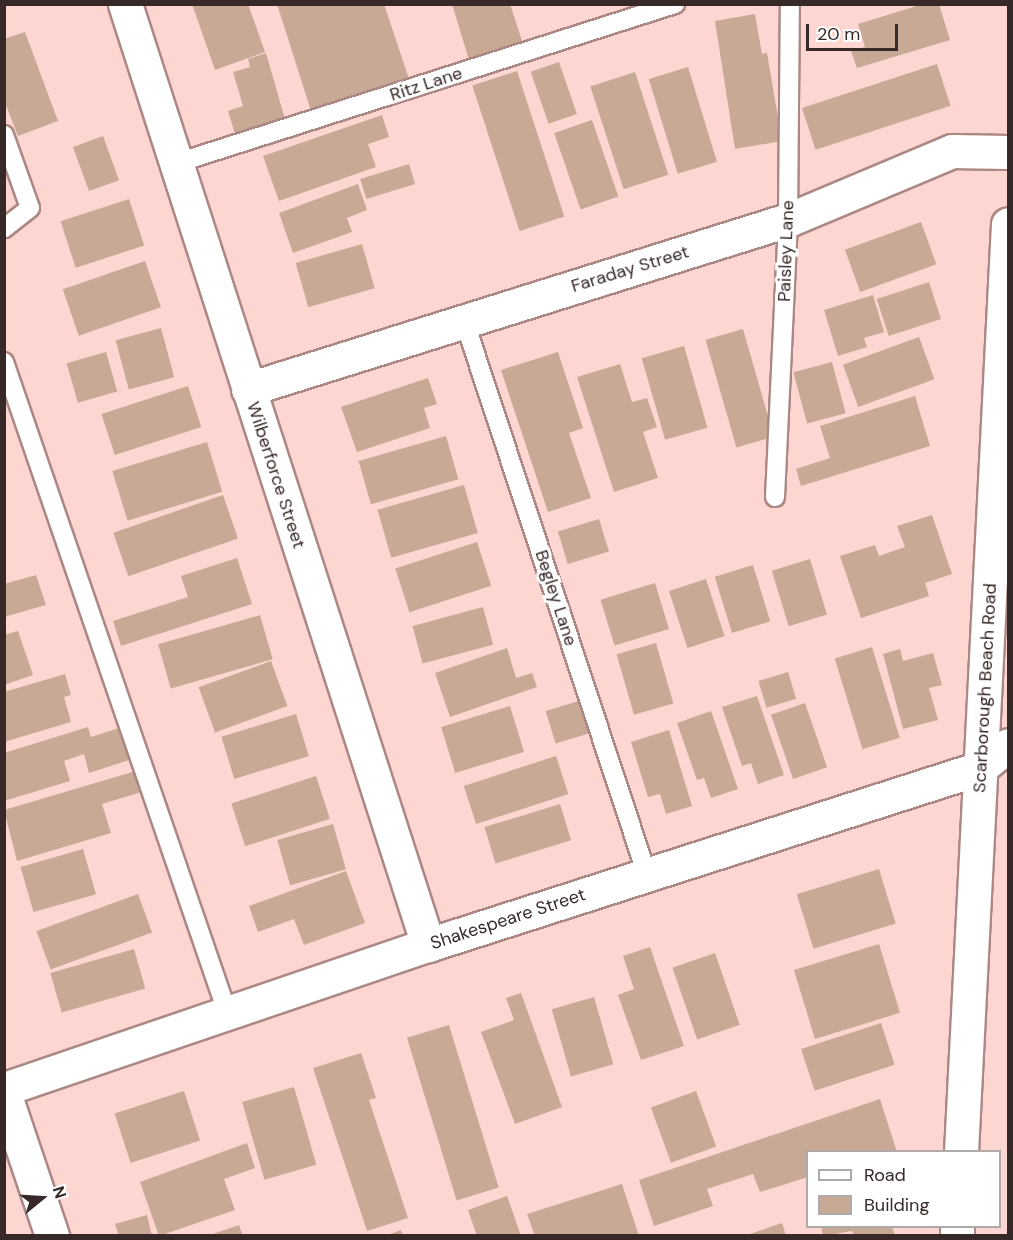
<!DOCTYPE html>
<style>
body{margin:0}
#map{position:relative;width:1013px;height:1240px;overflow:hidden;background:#fdd6d2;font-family:"DM Sans",sans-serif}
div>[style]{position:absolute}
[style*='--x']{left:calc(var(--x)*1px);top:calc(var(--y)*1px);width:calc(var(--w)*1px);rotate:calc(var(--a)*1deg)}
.building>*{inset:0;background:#c7a996;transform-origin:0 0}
.roads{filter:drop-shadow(2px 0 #ab8884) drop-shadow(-2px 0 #ab8884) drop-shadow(0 2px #ab8884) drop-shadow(0 -2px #ab8884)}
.service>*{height:18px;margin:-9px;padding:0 9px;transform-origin:9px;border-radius:9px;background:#fff}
.minor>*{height:33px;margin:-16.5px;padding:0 16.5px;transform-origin:16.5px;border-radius:16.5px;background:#fff}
.primary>*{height:33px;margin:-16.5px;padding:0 16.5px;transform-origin:16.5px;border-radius:16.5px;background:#fff}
span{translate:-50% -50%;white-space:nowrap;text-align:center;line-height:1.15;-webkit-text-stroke:6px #fff;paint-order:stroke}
.street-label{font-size:18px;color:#372927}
.frame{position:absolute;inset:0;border:6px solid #372927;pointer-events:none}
.legend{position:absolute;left:806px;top:1150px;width:195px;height:78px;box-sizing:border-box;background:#fff;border:2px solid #afa9a9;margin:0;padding:8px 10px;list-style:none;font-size:18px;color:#372927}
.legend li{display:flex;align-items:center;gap:12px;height:30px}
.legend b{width:30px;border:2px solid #afa9a9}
.north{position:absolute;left:12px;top:1168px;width:60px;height:60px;-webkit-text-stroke:4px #fff;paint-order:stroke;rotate:72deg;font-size:16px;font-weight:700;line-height:24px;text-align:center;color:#372927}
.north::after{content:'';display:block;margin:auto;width:21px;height:27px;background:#372927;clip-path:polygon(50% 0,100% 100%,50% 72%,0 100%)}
.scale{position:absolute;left:806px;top:24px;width:92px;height:27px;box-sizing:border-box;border:3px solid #372927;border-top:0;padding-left:8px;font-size:18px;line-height:21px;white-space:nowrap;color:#372927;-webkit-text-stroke:4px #fff;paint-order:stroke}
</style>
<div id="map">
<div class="building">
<div style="clip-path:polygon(192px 4px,248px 4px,265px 52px,215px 70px)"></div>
<div style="clip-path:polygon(277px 4px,384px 4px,409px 79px,311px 111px)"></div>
<div style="clip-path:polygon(452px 4px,510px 4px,524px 47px,470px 63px)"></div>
<div style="clip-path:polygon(923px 4px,939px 4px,950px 40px,857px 68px,851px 51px,865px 47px,858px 24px)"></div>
<div style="clip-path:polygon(755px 14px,762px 54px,767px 53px,782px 141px,735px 149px,715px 21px)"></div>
<div style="clip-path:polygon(25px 32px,58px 121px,18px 136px,4px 100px,4px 39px)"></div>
<div style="clip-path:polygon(266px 53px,285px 119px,235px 134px,228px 111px,243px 106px,233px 72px,250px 67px,248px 59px)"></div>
<div style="left:559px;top:62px;width:55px;height:30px;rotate:71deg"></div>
<div style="left:937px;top:64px;width:44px;height:142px;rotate:72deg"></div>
<div style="left:688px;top:67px;width:99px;height:41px;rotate:73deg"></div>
<div style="left:517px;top:71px;width:153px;height:47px;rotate:72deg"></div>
<div style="left:635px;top:72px;width:108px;height:47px;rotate:72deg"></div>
<div style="clip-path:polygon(382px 115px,389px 137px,368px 144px,376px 167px,279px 201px,263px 156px)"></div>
<div style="left:592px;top:120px;width:81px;height:40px;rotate:71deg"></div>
<div style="left:103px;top:136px;width:47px;height:32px;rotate:70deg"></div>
<div style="left:409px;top:164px;width:21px;height:51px;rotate:73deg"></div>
<div style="clip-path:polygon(358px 184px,367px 210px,347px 218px,352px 232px,293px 253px,279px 213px)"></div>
<div style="left:129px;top:199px;width:49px;height:72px;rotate:72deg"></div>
<div style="left:921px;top:222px;width:45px;height:81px;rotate:70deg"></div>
<div style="left:362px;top:244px;width:46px;height:69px;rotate:74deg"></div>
<div style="left:145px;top:261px;width:49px;height:87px;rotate:71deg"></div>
<div style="left:929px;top:282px;width:39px;height:55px;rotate:72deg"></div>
<div style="clip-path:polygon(873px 295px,884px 332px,864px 338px,867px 347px,838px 356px,824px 310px)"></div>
<div style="left:161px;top:328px;width:51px;height:47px;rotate:75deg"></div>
<div style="left:743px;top:329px;width:112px;height:39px;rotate:74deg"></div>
<div style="left:919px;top:337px;width:45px;height:81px;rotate:70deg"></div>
<div style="left:684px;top:346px;width:85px;height:44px;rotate:74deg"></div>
<div style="left:106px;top:352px;width:41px;height:41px;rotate:74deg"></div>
<div style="clip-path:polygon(558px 352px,583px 428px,569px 433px,591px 498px,548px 512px,501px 370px)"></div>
<div style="left:832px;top:362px;width:53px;height:40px;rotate:75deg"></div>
<div style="clip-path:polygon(620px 364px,632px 402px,647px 398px,657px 427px,643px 432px,658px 478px,614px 492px,577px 377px)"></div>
<div style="clip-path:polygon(428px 378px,437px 404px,424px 408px,430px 428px,357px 452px,341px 407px)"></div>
<div style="left:188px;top:386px;width:43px;height:91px;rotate:72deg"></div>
<div style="clip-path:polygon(915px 396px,930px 446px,801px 486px,796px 469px,830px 458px,820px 426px)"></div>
<div style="left:446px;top:436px;width:45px;height:91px;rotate:74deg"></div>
<div style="left:207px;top:442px;width:52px;height:99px;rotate:73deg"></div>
<div style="left:464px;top:485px;width:50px;height:90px;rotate:74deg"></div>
<div style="left:223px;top:495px;width:46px;height:116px;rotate:71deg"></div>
<div style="clip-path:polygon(932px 515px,952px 574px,925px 583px,929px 596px,861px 618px,840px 556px,875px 545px,879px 556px,905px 547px,897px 526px)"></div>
<div style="left:599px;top:519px;width:34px;height:43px;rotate:73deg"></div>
<div style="left:477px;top:542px;width:46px;height:86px;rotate:72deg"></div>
<div style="clip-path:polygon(237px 558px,252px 604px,121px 646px,113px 621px,188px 597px,181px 576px)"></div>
<div style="left:810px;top:559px;width:58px;height:40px;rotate:73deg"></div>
<div style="left:753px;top:565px;width:59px;height:40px;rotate:73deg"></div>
<div style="clip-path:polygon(36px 575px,46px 605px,4px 617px,4px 584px)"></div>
<div style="left:706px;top:579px;width:60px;height:39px;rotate:72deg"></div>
<div style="left:655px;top:583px;width:48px;height:57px;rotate:73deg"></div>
<div style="left:483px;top:607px;width:39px;height:73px;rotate:75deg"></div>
<div style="left:260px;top:615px;width:46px;height:106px;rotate:74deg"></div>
<div style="clip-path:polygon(18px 631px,33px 675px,4px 685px,4px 635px)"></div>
<div style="left:656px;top:643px;width:63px;height:41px;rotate:74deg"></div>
<div style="left:872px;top:647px;width:95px;height:39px;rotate:73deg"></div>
<div style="clip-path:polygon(507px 648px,516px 678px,532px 673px,537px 687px,450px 717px,435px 673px)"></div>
<div style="clip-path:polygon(900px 649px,903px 661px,933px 653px,942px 685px,929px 688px,938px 720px,903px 729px,883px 654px)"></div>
<div style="left:271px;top:661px;width:48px;height:77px;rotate:70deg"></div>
<div style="left:788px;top:672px;width:28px;height:31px;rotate:73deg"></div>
<div style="clip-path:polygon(65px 674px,71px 695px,64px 697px,71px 722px,4px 742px,4px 692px)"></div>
<div style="clip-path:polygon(757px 696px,784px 775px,758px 784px,751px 763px,742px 766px,722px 707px)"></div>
<div style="left:582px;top:700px;width:34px;height:38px;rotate:73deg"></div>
<div style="left:805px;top:703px;width:68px;height:36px;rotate:71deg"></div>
<div style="left:510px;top:706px;width:48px;height:72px;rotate:73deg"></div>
<div style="clip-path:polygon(711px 711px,738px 789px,711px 798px,704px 778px,697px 780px,677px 723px)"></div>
<div style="left:296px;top:714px;width:44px;height:78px;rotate:73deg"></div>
<div style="clip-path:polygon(88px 727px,91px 737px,119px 728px,129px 760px,89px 773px,84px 754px,64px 761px,70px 781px,4px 801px,4px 753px)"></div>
<div style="clip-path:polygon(669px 730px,692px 806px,666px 814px,660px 794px,648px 797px,631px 742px)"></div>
<div style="left:556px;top:756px;width:40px;height:97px;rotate:72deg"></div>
<div style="clip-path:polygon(139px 770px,145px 791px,102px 804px,111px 833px,17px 861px,4px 810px)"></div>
<div style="left:316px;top:776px;width:45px;height:89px;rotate:72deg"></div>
<div style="left:560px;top:804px;width:38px;height:79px;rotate:73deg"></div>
<div style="left:333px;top:824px;width:47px;height:58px;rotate:74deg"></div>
<div style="left:83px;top:849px;width:47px;height:65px;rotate:74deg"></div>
<div style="left:879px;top:869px;width:57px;height:86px;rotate:73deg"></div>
<div style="clip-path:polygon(346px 871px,365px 923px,304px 945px,294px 919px,258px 932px,249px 906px)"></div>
<div style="left:138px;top:894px;width:41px;height:108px;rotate:70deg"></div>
<div style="left:879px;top:944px;width:72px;height:89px;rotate:73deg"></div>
<div style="clip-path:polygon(650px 947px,684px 1046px,641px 1060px,618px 995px,634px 989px,623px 956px)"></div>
<div style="left:134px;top:949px;width:41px;height:87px;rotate:74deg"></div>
<div style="left:715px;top:953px;width:76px;height:45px;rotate:71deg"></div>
<div style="clip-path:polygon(521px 993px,562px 1107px,515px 1124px,481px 1032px,514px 1020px,506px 998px)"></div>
<div style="left:594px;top:997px;width:70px;height:44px;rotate:74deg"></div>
<div style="left:881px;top:1023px;width:44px;height:84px;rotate:72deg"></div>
<div style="left:449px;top:1025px;width:170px;height:44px;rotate:73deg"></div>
<div style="clip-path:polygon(361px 1053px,376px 1098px,369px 1100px,408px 1218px,367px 1231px,313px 1068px)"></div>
<div style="left:294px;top:1087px;width:81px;height:54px;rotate:74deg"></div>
<div style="left:184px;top:1091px;width:52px;height:73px;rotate:72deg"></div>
<div style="left:696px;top:1091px;width:59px;height:48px;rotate:70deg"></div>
<div style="clip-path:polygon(880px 1099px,897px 1152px,808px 1152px,808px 1177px,760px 1192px,753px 1174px,707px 1189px,713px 1206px,654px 1226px,639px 1180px)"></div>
<div style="clip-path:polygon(247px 1143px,255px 1168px,224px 1179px,235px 1210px,159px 1236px,140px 1182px)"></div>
<div style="clip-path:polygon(622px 1184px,639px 1236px,535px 1236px,527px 1214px)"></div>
<div style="clip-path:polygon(507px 1196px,521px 1236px,477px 1236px,468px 1210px)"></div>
<div style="clip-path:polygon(147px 1215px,152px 1236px,119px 1236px,115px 1224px)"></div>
<div style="clip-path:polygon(782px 1223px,786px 1236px,747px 1236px,747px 1235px)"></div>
<div style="clip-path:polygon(239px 1225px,243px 1236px,210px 1236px,210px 1235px)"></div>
<div style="clip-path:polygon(821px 1226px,892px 1226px,895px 1236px,854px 1236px,852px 1231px,823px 1236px)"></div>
<div style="clip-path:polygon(401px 1230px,403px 1236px,388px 1236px,388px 1235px)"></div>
</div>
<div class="roads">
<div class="service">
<div style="--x:4;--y:135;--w:77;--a:70.4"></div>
<div style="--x:30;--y:208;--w:33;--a:142"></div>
<div style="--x:177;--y:163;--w:523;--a:-17.71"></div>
<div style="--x:464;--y:320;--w:584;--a:71.75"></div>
<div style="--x:4;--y:362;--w:687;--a:71.06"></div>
<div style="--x:775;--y:497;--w:277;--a:-87.3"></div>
<div style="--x:788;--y:220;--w:216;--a:-89.5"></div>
</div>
<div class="minor">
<div style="--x:125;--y:4;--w:989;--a:72.15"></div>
<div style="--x:248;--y:389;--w:566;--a:-17.38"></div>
<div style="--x:788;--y:220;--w:178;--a:-22.8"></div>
<div style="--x:952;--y:151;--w:56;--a:1"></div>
<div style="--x:4;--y:1089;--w:448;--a:-18.8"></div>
<div style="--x:428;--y:945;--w:580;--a:-17.78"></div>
<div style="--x:980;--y:768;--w:36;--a:-39"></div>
<div style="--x:4;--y:1093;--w:151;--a:71.4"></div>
</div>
<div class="primary">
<div style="--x:961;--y:1152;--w:929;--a:-87.1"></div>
<div style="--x:957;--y:1236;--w:10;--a:-90"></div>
</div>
</div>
<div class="street-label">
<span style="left:426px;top:84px;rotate:-18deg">Ritz Lane</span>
<span style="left:786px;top:251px;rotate:-88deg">Paisley Lane</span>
<span style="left:630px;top:269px;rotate:-17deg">Faraday Street</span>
<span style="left:276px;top:475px;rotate:72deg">Wilberforce Street</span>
<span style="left:556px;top:598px;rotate:72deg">Begley Lane</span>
<span style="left:985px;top:688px;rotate:-87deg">Scarborough Beach Road</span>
<span style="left:508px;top:919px;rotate:-18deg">Shakespeare Street</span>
</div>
<div class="frame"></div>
<ul class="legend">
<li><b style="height:8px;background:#fff"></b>Road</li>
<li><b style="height:16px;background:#c7a996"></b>Building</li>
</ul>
<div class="north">N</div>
<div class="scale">20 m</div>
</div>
